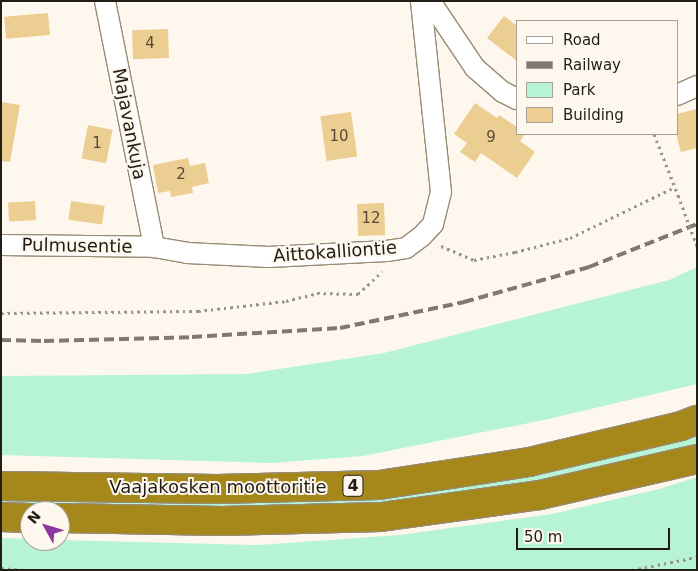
<!DOCTYPE html>
<style>
body{margin:0}
#map{position:relative;width:698px;height:571px;overflow:hidden;background:#fdf7ee;font-family:"DejaVu Sans",sans-serif}
div>[style]{position:absolute}
[style*='--x']{left:calc(var(--x)*1px);top:calc(var(--y)*1px);width:calc(var(--w)*1px);rotate:calc(var(--a)*1deg)}
.green>*{inset:0;background:#b7f4d4}
.building>*{inset:0;background:#edce92;transform-origin:0 0}
.path>*{height:3px;margin-top:-1.5px;transform-origin:0;background:repeating-linear-gradient(90deg,#98938a 0 2.5px,transparent 0 6.5px)}
.roads{filter:drop-shadow(1px 0 #978b74) drop-shadow(-1px 0 #978b74) drop-shadow(0 1px #978b74) drop-shadow(0 -1px #978b74)}
.minor>*{height:20px;margin:-10px;padding:0 10px;transform-origin:10px;border-radius:10px;background:#fff}
.highway>*{height:28px;margin:-14px;padding:0 14px;transform-origin:14px;border-radius:14px;background:#a68719}
.rail>*{height:4px;margin-top:-2px;transform-origin:0;background:repeating-linear-gradient(90deg,#7f7970 0 10px,transparent 0 15px)}
.path-bridge>*{height:3px;margin-top:-1.5px;transform-origin:0;background:repeating-linear-gradient(90deg,#98938a 0 2.5px,transparent 0 6.5px)}
span{translate:-50% -50%;white-space:nowrap;text-align:center;line-height:1.15;-webkit-text-stroke:4px #fdf7ee;paint-order:stroke}
.number-label{font-size:15px;color:#564a34}
.number-label span{-webkit-text-stroke-width:0}
.shield-label span{padding:1px 4px;background:#fdf7ee;border:1px solid;border-radius:4px;-webkit-text-stroke-width:0}
.shield-label{font-size:16px;color:#231e15;font-weight:700}
.street-label{font-size:18px;color:#231e15}
.frame{position:absolute;inset:0;border:2px solid #231e15;pointer-events:none}
.legend{position:absolute;left:516px;top:20px;width:162px;height:115px;box-sizing:border-box;background:#fdf7ee;border:1px solid #a6a097;margin:0;padding:6px 9px;list-style:none;font-size:15px;color:#231e15}
.legend li{display:flex;align-items:center;gap:10px;height:25px}
.legend b{width:25px;border:1px solid #a6a097}
.north{position:absolute;left:20px;top:501px;width:50px;height:50px;box-sizing:border-box;background:#fdf7ee;border:1px solid #a6a097;border-radius:50%;rotate:309deg;font-size:14px;font-weight:700;line-height:20px;text-align:center;color:#231e15}
.north::after{content:'';display:block;margin:auto;width:18px;height:22px;background:#8f35a0;clip-path:polygon(50% 0,100% 100%,50% 72%,0 100%)}
.scale{position:absolute;left:516px;top:528px;width:154px;height:22px;box-sizing:border-box;border:2px solid #231e15;border-top:0;padding-left:6px;font-size:15px;line-height:18px;white-space:nowrap;color:#231e15;-webkit-text-stroke:4px #fdf7ee;paint-order:stroke}
</style>
<div id="map">
<div class="green">
<div style="clip-path:polygon(697px 267px,697px 384px,544px 420px,363px 456px,272px 463px,1px 455px,1px 376px,246px 374px,384px 353px,669px 280px)"></div>
<div style="clip-path:polygon(697px 435px,697px 443px,618px 465px,539px 482px,383px 504px,223px 510px,1px 504px,1px 497px,223px 503px,303px 502px,383px 497px,460px 488px,538px 474px,616px 457px)"></div>
<div style="clip-path:polygon(697px 477px,697px 570px,1px 570px,1px 538px,30px 539px,30px 541px,60px 540px,259px 545px,400px 535px,552px 514px,659px 489px)"></div>
</div>
<div class="building">
<div style="left:48px;top:13px;width:22px;height:44px;rotate:85deg"></div>
<div style="clip-path:polygon(504px 16px,517px 26px,517px 61px,487px 38px)"></div>
<div style="left:168px;top:29px;width:29px;height:36px;rotate:88deg"></div>
<div style="clip-path:polygon(1px 102px,20px 105px,10px 162px,1px 161px)"></div>
<div style="clip-path:polygon(475px 103px,497px 118px,499px 115px,517px 127px,517px 134px,525px 134px,520px 141px,535px 152px,517px 178px,481px 153px,475px 162px,460px 152px,467px 143px,454px 134px)"></div>
<div style="clip-path:polygon(697px 109px,697px 148px,681px 152px,677px 138px,677px 114px)"></div>
<div style="left:351px;top:112px;width:45px;height:31px;rotate:82deg"></div>
<div style="left:88px;top:125px;width:25px;height:34px;rotate:11deg"></div>
<div style="clip-path:polygon(188px 158px,190px 166px,205px 163px,209px 183px,192px 187px,193px 193px,171px 197px,170px 191px,158px 193px,153px 165px)"></div>
<div style="left:35px;top:201px;width:19px;height:27px;rotate:87deg"></div>
<div style="left:71px;top:201px;width:34px;height:19px;rotate:8deg"></div>
<div style="left:384px;top:203px;width:32px;height:27px;rotate:88deg"></div>
</div>
<div class="path">
<div style="--x:654;--y:134;--w:66;--a:68.5"></div>
<div style="--x:441;--y:246;--w:36;--a:23"></div>
<div style="--x:474;--y:260;--w:42;--a:-11"></div>
<div style="--x:515;--y:252;--w:57;--a:-14.3"></div>
<div style="--x:570;--y:238;--w:117;--a:-25.9"></div>
<div style="--x:1;--y:313;--w:197;--a:-0.6"></div>
<div style="--x:198;--y:311;--w:89;--a:-6.5"></div>
<div style="--x:286;--y:301;--w:32;--a:-14"></div>
<div style="--x:317;--y:293;--w:41;--a:1.4"></div>
<div style="--x:358;--y:294;--w:33;--a:-43"></div>
<div style="--x:1;--y:568;--w:25;--a:5"></div>
<div style="--x:632;--y:570;--w:66;--a:-11.3"></div>
</div>
<div class="roads">
<div class="minor">
<div style="--x:105;--y:1;--w:251;--a:78.7"></div>
<div style="--x:430;--y:1;--w:81;--a:56.1"></div>
<div style="--x:475;--y:68;--w:37;--a:41"></div>
<div style="--x:503;--y:92;--w:16;--a:27"></div>
<div style="--x:677;--y:95;--w:22;--a:-24"></div>
<div style="--x:1;--y:245;--w:153;--a:0.7"></div>
<div style="--x:154;--y:247;--w:34;--a:10"></div>
<div style="--x:187;--y:253;--w:82;--a:2.8"></div>
<div style="--x:269;--y:257;--w:118;--a:-2.9"></div>
<div style="--x:387;--y:251;--w:19;--a:-9"></div>
<div style="--x:406;--y:248;--w:20;--a:-37"></div>
<div style="--x:422;--y:236;--w:16;--a:-47"></div>
<div style="--x:433;--y:224;--w:33;--a:-76"></div>
<div style="--x:441;--y:192;--w:192;--a:-96"></div>
</div>
<div class="highway">
<div style="--x:1;--y:486;--w:216;--a:0.8"></div>
<div style="--x:217;--y:489;--w:162;--a:-1.4"></div>
<div style="--x:379;--y:485;--w:152;--a:-8.7"></div>
<div style="--x:529;--y:462;--w:156;--a:-13.3"></div>
<div style="--x:681;--y:426;--w:17;--a:-21"></div>
<div style="--x:1;--y:517;--w:29;--a:2"></div>
<div style="--x:60;--y:518;--w:162;--a:1.1"></div>
<div style="--x:222;--y:521;--w:159;--a:-1.4"></div>
<div style="--x:381;--y:517;--w:161;--a:-7.9"></div>
<div style="--x:540;--y:495;--w:161;--a:-12.9"></div>
</div>
</div>
<div class="rail">
<div style="--x:1;--y:340;--w:43;--a:1.3"></div>
<div style="--x:44;--y:341;--w:148;--a:-1.5"></div>
<div style="--x:192;--y:337;--w:148;--a:-3.5"></div>
<div style="--x:340;--y:328;--w:127;--a:-11.8"></div>
<div style="--x:464;--y:302;--w:130;--a:-15.6"></div>
<div style="--x:589;--y:267;--w:116;--a:-21.7"></div>
</div>
<div class="path-bridge">
<div style="--x:678;--y:195;--w:54;--a:69.6"></div>
</div>
<div class="number-label">
<span style="left:150px;top:44px">4</span>
<span style="left:339px;top:137px">10</span>
<span style="left:491px;top:138px">9</span>
<span style="left:97px;top:144px">1</span>
<span style="left:181px;top:175px">2</span>
<span style="left:371px;top:219px">12</span>
</div>
<div class="shield-label">
<span style="left:353px;top:486px">4</span>
</div>
<div class="street-label">
<span style="left:129px;top:124px;rotate:79deg">Majavankuja</span>
<span style="left:77px;top:246px;rotate:1deg">Pulmusentie</span>
<span style="left:335px;top:252px;rotate:-4deg">Aittokalliontie</span>
<span style="left:218px;top:487px">Vaajakosken moottoritie</span>
</div>
<div class="frame"></div>
<ul class="legend">
<li><b style="height:6px;background:#fff"></b>Road</li>
<li><b style="height:6px;background:#7f7970"></b>Railway</li>
<li><b style="height:14px;background:#b7f4d4"></b>Park</li>
<li><b style="height:14px;background:#edce92"></b>Building</li>
</ul>
<div class="north">N</div>
<div class="scale">50 m</div>
</div>
